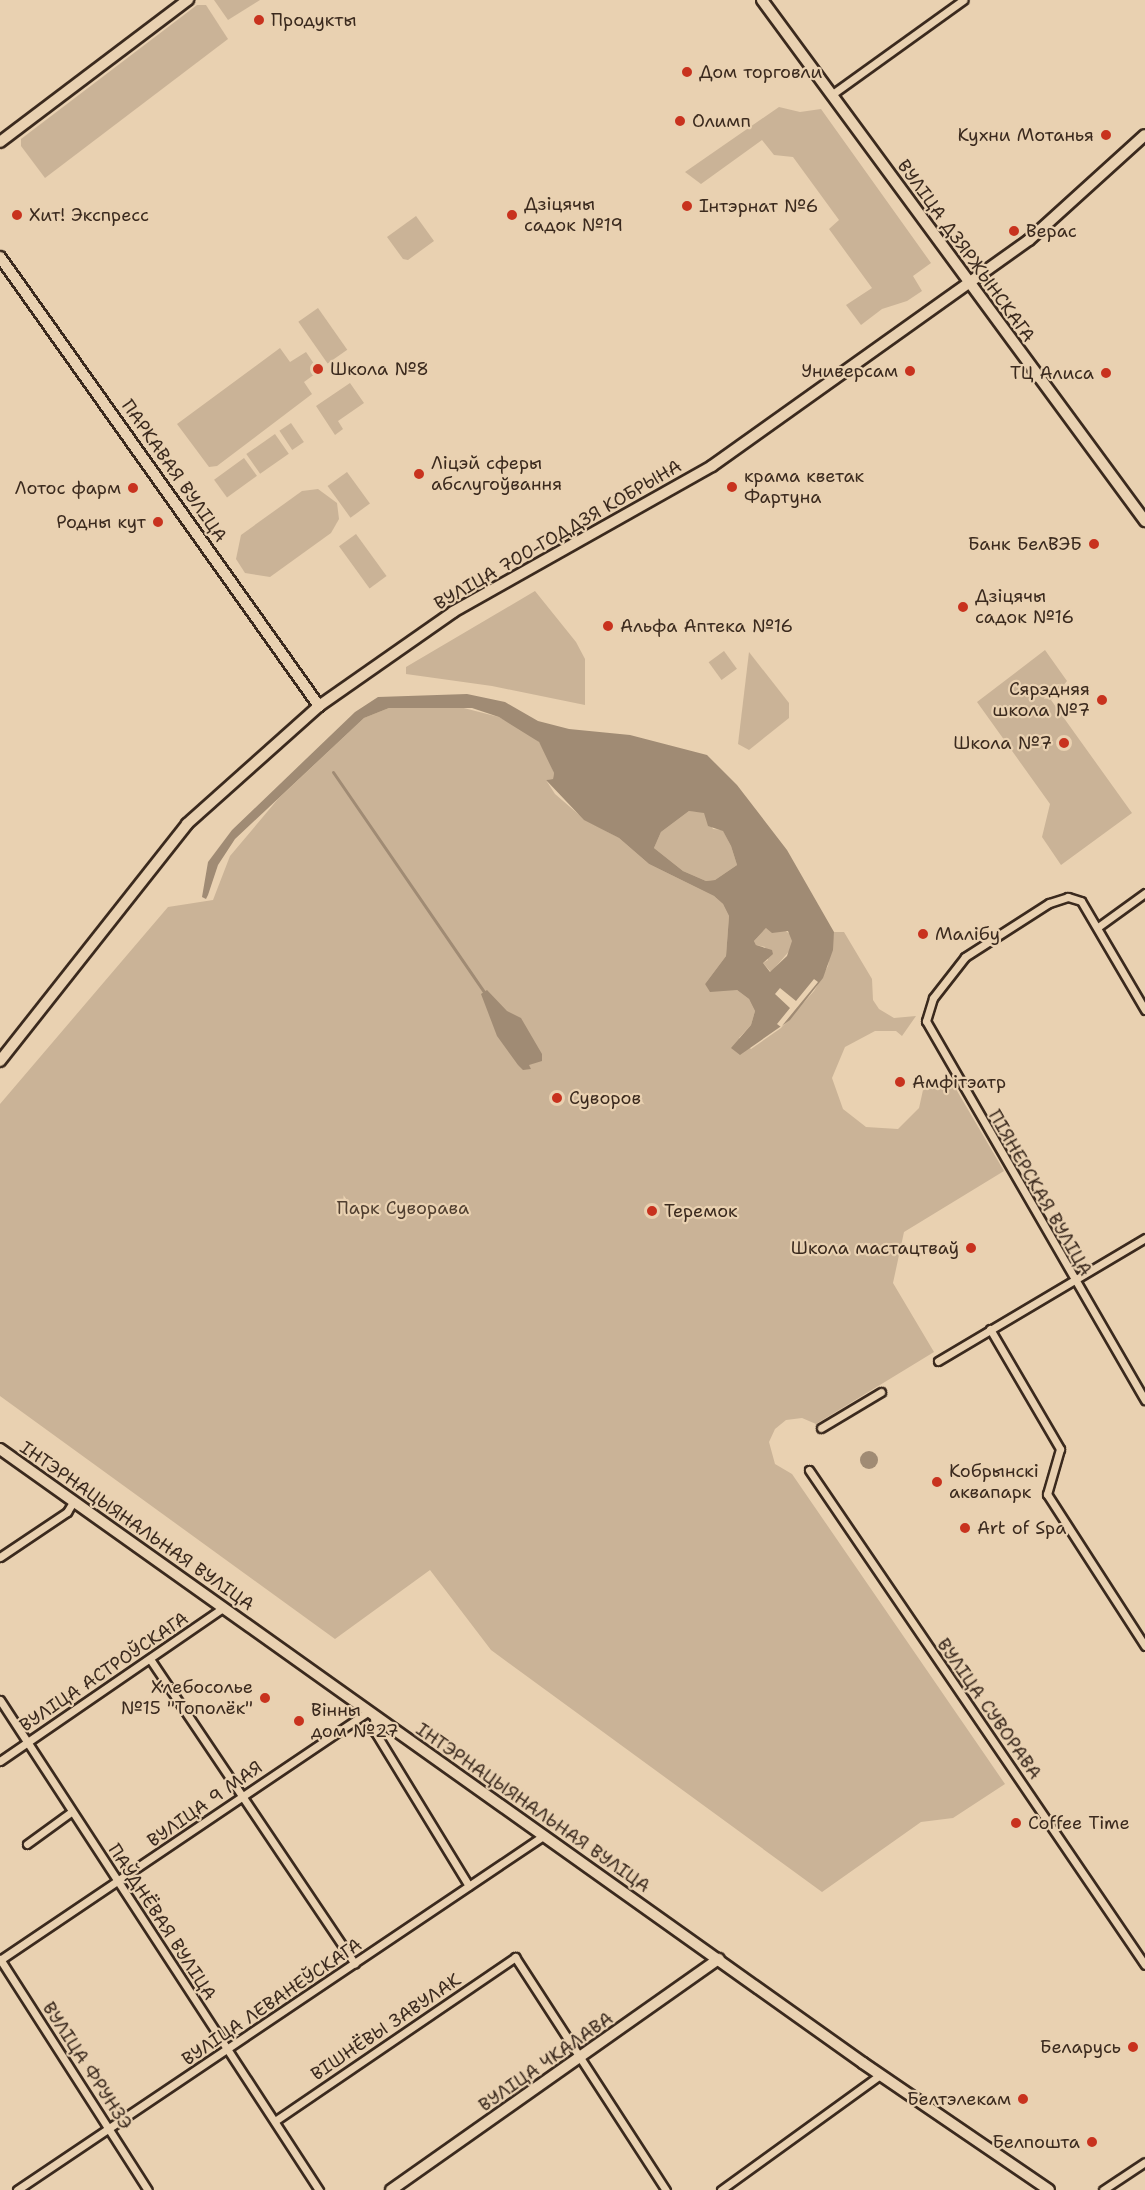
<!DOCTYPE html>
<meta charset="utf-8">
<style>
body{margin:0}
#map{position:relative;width:1145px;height:2190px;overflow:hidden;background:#e9d1b1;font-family:"Shantell Sans",sans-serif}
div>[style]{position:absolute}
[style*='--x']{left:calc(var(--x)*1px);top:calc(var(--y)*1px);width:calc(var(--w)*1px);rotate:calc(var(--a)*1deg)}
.green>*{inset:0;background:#cab397;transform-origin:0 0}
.water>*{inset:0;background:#a08b74}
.round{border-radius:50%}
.pier>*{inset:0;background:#e9d1b1}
.stream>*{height:3px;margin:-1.5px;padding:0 1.5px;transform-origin:1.5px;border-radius:1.5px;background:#a08b74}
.roads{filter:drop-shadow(2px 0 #3b2a1e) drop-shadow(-2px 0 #3b2a1e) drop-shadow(0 2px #3b2a1e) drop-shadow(0 -2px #3b2a1e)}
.street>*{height:7px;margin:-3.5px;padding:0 3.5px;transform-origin:3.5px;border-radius:3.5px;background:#e9d1b1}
.secondary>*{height:10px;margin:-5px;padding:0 5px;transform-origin:5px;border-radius:5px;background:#e9d1b1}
.primary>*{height:10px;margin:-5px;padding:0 5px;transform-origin:5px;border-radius:5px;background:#e9d1b1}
.dots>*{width:16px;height:16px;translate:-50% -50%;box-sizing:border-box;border:3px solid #e9d1b1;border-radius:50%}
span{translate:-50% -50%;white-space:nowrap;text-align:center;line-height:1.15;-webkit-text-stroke:4.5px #e9d1b1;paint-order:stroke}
.poi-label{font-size:18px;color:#3b2a1e}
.left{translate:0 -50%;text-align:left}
.right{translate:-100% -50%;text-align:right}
.street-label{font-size:18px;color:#3b2a1e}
.park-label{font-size:18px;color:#503f30}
</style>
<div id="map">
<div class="green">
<div style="clip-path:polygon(214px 0,260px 0,228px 20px)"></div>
<div style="clip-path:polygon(197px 5px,206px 5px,228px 39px,45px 178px,21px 146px,21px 139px)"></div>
<div style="clip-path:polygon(779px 107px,800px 112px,821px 109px,931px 263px,913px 276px,922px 291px,907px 301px,882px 309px,861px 325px,846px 305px,872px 288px,829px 229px,839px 220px,793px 157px,774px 155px,762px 140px,701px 184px,685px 172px)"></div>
<div style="clip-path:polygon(416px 216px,434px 241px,408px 260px,403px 259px,387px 237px)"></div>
<div style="left:318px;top:308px;width:51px;height:24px;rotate:55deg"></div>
<div style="clip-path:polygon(280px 348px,290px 362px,306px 352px,319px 371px,304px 382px,312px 394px,217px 466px,209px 467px,177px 424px)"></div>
<div style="clip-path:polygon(350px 383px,364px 403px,338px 421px,343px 429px,335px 435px,316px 406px)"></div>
<div style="left:291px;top:423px;width:23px;height:14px;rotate:56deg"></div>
<div style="left:275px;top:434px;width:24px;height:35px;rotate:55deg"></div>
<div style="left:244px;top:458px;width:22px;height:37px;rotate:54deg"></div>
<div style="left:347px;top:472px;width:39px;height:24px;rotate:54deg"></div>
<div style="clip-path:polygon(318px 489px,337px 503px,339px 519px,331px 533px,270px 577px,245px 573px,236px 559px,241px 535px,302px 491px)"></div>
<div style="left:356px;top:534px;width:52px;height:21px;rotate:54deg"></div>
<div style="clip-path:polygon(535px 591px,576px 642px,585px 659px,585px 705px,492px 686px,406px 674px,406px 667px)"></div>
<div style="clip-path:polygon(1045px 650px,1067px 681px,1051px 700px,1132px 813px,1061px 865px,1042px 837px,1050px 804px,977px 702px)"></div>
<div style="left:724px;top:651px;width:22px;height:19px;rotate:54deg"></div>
<div style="clip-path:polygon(749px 652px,789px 703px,789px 718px,749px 750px,738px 744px)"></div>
<div style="clip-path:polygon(452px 705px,499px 717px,528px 733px,539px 742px,547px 756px,554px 773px,553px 779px,546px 780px,555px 794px,584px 819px,619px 838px,649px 864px,714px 896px,723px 904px,729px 916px,726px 956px,705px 984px,715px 990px,737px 990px,749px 999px,755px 1011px,751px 1025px,739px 1038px,751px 1049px,781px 1028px,814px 991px,828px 966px,834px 932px,844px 932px,872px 979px,873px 1000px,879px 1009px,894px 1018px,916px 1016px,902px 1036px,896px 1031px,875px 1031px,845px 1047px,832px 1078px,843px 1109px,866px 1127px,898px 1129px,919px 1108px,925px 1081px,953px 1084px,1004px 1171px,904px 1232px,893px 1283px,934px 1352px,816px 1424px,802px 1418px,786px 1420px,775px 1429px,769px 1442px,775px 1464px,792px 1474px,1005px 1784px,953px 1818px,921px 1822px,822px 1892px,491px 1650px,430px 1570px,335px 1639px,0 1396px,0 1104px,168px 907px,213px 900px,230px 856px,278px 799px,364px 718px,389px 708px)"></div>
<div style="clip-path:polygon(689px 811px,704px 812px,713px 829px,723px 830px,731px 846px,737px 865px,715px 880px,706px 881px,683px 871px,654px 848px,661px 832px)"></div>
<div style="clip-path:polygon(766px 928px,782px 929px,792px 935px,792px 948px,771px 972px,763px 963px,768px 960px,765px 947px,756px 945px,754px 941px)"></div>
</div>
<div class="water">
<div style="clip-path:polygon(evenodd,467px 694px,505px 702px,538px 721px,569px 729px,630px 735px,707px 755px,737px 785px,787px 850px,834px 932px,833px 950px,823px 978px,790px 1020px,740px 1055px,731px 1048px,751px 1025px,755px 1011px,749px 999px,737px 990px,710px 992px,705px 984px,726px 956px,729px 916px,723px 904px,714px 896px,649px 864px,619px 838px,584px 820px,546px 780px,553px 779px,554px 773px,539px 742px,499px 717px,472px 708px,389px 708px,364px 718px,235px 839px,218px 865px,208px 895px,206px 899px,202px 897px,208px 862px,232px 830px,355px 712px,378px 697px,467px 694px,689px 811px,704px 813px,708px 826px,723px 831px,731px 846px,737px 865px,715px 880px,706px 881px,683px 871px,654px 848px,661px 832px,689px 811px,467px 694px,766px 928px,772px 933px,788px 931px,792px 941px,787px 956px,770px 972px,763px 963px,773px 954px,772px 950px,756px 945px,754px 941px,766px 928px)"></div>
<div style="clip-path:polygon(487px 990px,507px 1011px,521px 1018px,542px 1054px,542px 1061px,529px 1065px,531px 1069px,523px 1070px,518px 1065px,497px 1036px,481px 994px)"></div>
<div class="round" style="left:860px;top:1451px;width:18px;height:18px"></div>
</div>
<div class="pier">
<div style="clip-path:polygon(814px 979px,818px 982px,781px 1027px,777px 1024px,790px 1008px,775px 994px,780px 988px,796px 1001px)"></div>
</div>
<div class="stream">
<div style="--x:333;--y:772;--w:267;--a:55.5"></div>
</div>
<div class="roads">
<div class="street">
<div style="--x:831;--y:95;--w:163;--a:-35.7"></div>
<div style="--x:1098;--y:927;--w:58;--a:-35.9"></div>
<div style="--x:1145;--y:1010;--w:126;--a:-120.4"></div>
<div style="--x:1081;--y:901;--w:14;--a:-163"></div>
<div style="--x:1068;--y:897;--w:20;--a:162"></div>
<div style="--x:1049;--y:903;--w:100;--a:147.3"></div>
<div style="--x:965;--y:957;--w:52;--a:128"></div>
<div style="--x:933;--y:998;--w:24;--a:107"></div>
<div style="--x:926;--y:1021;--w:438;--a:60"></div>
<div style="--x:990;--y:1329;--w:139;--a:59.7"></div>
<div style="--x:1060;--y:1449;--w:47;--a:106.1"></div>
<div style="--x:1047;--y:1494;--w:181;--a:57.2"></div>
<div style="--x:938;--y:1361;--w:241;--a:-30.7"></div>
<div style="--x:821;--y:1428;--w:70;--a:-31"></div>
<div style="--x:809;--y:1470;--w:598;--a:55.83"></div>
<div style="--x:0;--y:1557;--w:81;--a:-33.9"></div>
<div style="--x:67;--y:1512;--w:12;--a:-59"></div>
<div style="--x:150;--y:1659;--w:367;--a:56.1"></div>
<div style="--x:0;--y:1700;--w:585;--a:56.94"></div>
<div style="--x:374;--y:1717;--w:15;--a:86"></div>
<div style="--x:375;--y:1732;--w:180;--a:58.6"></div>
<div style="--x:0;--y:1761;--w:270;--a:-34.5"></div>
<div style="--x:27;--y:1844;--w:54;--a:-36"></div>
<div style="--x:0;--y:1959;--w:274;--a:57.4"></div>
<div style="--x:0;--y:1960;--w:444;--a:-34"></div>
<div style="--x:275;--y:2121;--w:291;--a:-34.3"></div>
<div style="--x:515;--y:1957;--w:278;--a:57.1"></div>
<div style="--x:17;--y:2190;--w:634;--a:-33.94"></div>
<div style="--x:721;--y:2190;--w:196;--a:-35.9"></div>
<div style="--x:1103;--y:2190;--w:50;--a:-33.7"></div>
</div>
<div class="secondary">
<div style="--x:0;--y:257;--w:551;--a:54.61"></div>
<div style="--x:0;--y:1061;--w:302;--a:-51.7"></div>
<div style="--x:187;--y:824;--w:177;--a:-41.8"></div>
<div style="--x:319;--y:706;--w:164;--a:-35"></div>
<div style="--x:453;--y:612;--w:297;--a:-29.4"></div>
<div style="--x:712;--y:466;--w:389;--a:-35.5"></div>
<div style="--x:1029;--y:240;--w:156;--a:-42.2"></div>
<div style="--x:0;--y:1449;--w:1059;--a:35.43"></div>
<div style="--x:863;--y:2063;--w:225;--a:34.3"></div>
<div style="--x:391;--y:2190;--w:401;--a:-35.2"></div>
</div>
<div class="primary">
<div style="--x:762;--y:0;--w:647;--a:53.68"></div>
<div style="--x:0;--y:142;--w:236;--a:-37.1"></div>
</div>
</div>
<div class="dots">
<div style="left:259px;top:20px;background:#c8321e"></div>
<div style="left:687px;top:72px;background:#c8321e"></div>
<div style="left:680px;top:121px;background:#c8321e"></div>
<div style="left:1106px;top:135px;background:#c8321e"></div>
<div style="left:687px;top:206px;background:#c8321e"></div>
<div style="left:17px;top:215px;background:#c8321e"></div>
<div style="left:512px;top:215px;background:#c8321e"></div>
<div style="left:1014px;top:231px;background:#c8321e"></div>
<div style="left:318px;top:369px;background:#c8321e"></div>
<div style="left:910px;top:371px;background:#c8321e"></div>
<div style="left:1106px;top:373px;background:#c8321e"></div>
<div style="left:419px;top:474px;background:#c8321e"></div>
<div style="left:732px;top:487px;background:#c8321e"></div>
<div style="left:133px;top:488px;background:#c8321e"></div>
<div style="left:158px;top:522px;background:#c8321e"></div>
<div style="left:1094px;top:544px;background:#c8321e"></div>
<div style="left:963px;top:607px;background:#c8321e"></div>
<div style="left:608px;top:626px;background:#c8321e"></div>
<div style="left:1102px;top:700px;background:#c8321e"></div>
<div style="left:1064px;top:743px;background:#c8321e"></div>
<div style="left:923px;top:934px;background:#c8321e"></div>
<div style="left:900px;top:1082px;background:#c8321e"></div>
<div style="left:557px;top:1098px;background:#c8321e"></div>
<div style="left:652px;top:1211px;background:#c8321e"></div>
<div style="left:971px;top:1248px;background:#c8321e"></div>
<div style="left:937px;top:1482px;background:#c8321e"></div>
<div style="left:965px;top:1528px;background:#c8321e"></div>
<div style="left:265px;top:1698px;background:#c8321e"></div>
<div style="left:299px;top:1721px;background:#c8321e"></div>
<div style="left:1016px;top:1823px;background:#c8321e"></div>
<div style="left:1133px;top:2047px;background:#c8321e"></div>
<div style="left:1023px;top:2099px;background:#c8321e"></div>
<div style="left:1092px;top:2142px;background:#c8321e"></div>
</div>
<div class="poi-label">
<span class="left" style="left:271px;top:20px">Продукты</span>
<span class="left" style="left:699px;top:72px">Дом торговли</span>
<span class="left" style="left:692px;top:121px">Олимп</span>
<span class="right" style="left:1094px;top:135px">Кухни Мотанья</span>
<span class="left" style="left:524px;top:215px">Дзіцячы<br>садок №19</span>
<span class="left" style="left:699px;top:206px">Інтэрнат №6</span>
<span class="left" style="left:29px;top:215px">Хит! Экспресс</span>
<span class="left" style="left:1026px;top:231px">Верас</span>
<span class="left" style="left:330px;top:369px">Школа №8</span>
<span class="right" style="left:898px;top:371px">Универсам</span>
<span class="right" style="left:1094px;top:373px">ТЦ Алиса</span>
<span class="left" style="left:431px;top:474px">Ліцэй сферы<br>абслугоўвання</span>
<span class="left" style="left:744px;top:487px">крама кветак<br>Фартуна</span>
<span class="right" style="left:121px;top:488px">Лотос фарм</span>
<span class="right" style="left:146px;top:522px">Родны кут</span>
<span class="right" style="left:1082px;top:544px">Банк БелВЭБ</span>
<span class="left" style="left:975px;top:607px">Дзіцячы<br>садок №16</span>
<span class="left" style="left:620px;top:626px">Альфа Аптека №16</span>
<span class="right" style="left:1090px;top:700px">Сярэдняя<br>школа №7</span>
<span class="right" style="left:1052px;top:743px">Школа №7</span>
<span class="left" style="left:935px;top:934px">Малібу</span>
<span class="left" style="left:912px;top:1082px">Амфітэатр</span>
<span class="left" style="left:569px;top:1098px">Суворов</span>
<span class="left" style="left:664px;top:1211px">Теремок</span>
<span class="right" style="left:959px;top:1248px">Школа мастацтваў</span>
<span class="left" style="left:949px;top:1482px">Кобрынскі<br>аквапарк</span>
<span class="left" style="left:977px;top:1528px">Art of Spa</span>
<span class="right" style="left:253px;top:1698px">Хлебосолье<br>№15 "Тополёк"</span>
<span class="left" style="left:311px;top:1721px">Вінны<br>дом №27</span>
<span class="left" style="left:1028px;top:1823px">Coffee Time</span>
<span class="right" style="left:1121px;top:2047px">Беларусь</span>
<span class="right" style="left:1011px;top:2099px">Белтэлекам</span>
<span class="right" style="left:1080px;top:2142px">Белпошта</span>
</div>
<div class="street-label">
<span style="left:966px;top:251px;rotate:54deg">ВУЛІЦА ДЗЯРЖЫНСКАГА</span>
<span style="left:174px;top:471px;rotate:55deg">ПАРКАВАЯ ВУЛІЦА</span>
<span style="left:558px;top:535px;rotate:-30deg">ВУЛІЦА 700-ГОДДЗЯ КОБРЫНА</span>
<span style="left:1040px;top:1193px;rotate:60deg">ПІЯНЕРСКАЯ ВУЛІЦА</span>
<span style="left:137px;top:1526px;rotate:35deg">ІНТЭРНАЦЫЯНАЛЬНАЯ ВУЛІЦА</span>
<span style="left:104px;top:1672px;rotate:-34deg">ВУЛІЦА АСТРОЎСКАГА</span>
<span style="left:989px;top:1709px;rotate:55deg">ВУЛІЦА СУВОРАВА</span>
<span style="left:205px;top:1804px;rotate:-35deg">ВУЛІЦА 9 МАЯ</span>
<span style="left:533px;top:1808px;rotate:35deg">ІНТЭРНАЦЫЯНАЛЬНАЯ ВУЛІЦА</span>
<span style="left:162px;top:1922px;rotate:57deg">ПАЎДНЁВАЯ ВУЛІЦА</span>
<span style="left:272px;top:2002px;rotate:-34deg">ВУЛІЦА ЛЕВАНЕЎСКАГА</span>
<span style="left:386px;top:2027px;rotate:-34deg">ВІШНЁВЫ ЗАВУЛАК</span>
<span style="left:546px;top:2062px;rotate:-35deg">ВУЛІЦА ЧКАЛАВА</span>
<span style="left:87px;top:2066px;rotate:57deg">ВУЛІЦА ФРУНЗЭ</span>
</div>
<div class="park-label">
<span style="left:403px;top:1208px">Парк Суворава</span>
</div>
</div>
